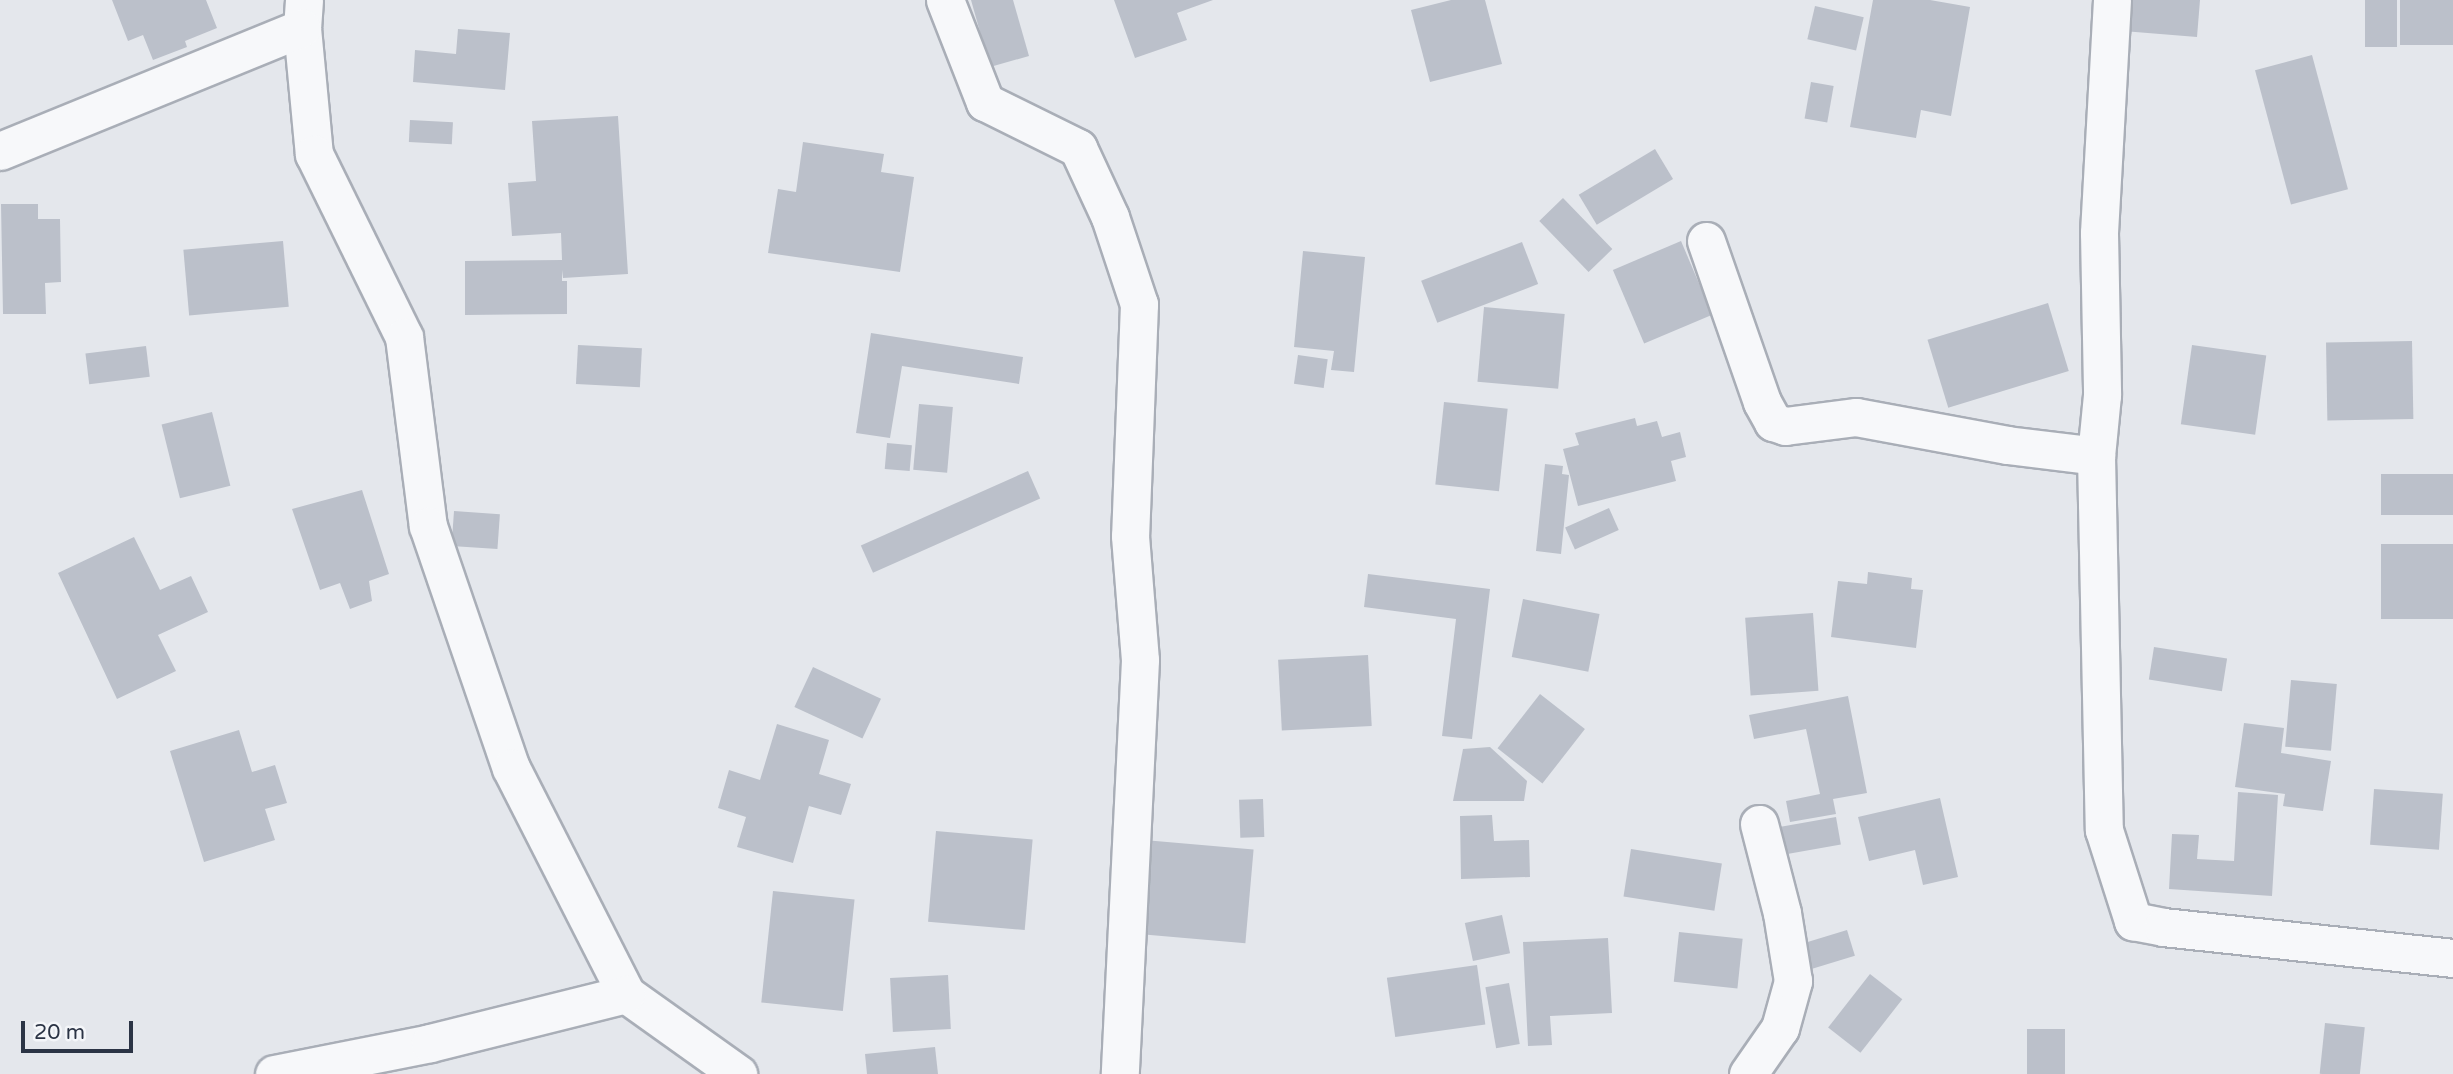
<!DOCTYPE html>
<style>
body{margin:0}
#map{position:relative;width:2453px;height:1074px;overflow:hidden;background:#e4e7ec;font-family:"Varela Round",sans-serif}
div>[style]{position:absolute}
[style*='--x']{left:calc(var(--x)*1px);top:calc(var(--y)*1px);width:calc(var(--w)*1px);rotate:calc(var(--a)*1deg)}
.building>*{inset:0;background:#bbc0ca;transform-origin:0 0}
.roads{filter:drop-shadow(2px 0 #a9aeb7) drop-shadow(-2px 0 #a9aeb7) drop-shadow(0 2px #a9aeb7) drop-shadow(0 -2px #a9aeb7)}
.minor>*{height:37px;margin:-18.5px;padding:0 18.5px;transform-origin:18.5px;border-radius:18.5px;background:#f7f8fa}
span{translate:-50% -50%;white-space:nowrap;text-align:center;line-height:1.15;-webkit-text-stroke:5px #f4f6f9;paint-order:stroke}
.scale{position:absolute;left:21px;top:1021px;width:112px;height:32px;box-sizing:border-box;border:4px solid #2b3445;border-top:0;padding-left:9px;font-size:21px;line-height:24px;white-space:nowrap;color:#2b3445;-webkit-text-stroke:5px #f4f6f9;paint-order:stroke}
</style>
<div id="map">
<div class="building">
<div style="clip-path:polygon(112px 0,206px 0,217px 28px,185px 41px,187px 47px,153px 60px,143px 35px,128px 41px)"></div>
<div style="clip-path:polygon(971px 0,1013px 0,1029px 56px,990px 67px)"></div>
<div style="clip-path:polygon(1114px 0,1213px 0,1177px 13px,1187px 40px,1135px 58px)"></div>
<div style="clip-path:polygon(1451px 0,1485px 0,1502px 64px,1430px 82px,1411px 10px)"></div>
<div style="clip-path:polygon(1873px 0,1930px 0,1970px 7px,1951px 116px,1921px 110px,1916px 138px,1850px 127px)"></div>
<div style="clip-path:polygon(2126px 0,2200px 0,2197px 37px,2123px 31px)"></div>
<div style="left:2365px;top:0;width:32px;height:47px"></div>
<div style="left:2400px;top:0;width:53px;height:45px"></div>
<div style="left:1815px;top:6px;width:50px;height:34px;rotate:13deg"></div>
<div style="clip-path:polygon(458px 29px,510px 33px,505px 90px,413px 82px,415px 50px,456px 54px)"></div>
<div style="left:2312px;top:55px;width:139px;height:59px;rotate:75deg"></div>
<div style="left:1811px;top:82px;width:23px;height:37px;rotate:10deg"></div>
<div style="clip-path:polygon(618px 116px,628px 274px,563px 278px,562px 270px,562px 281px,567px 281px,567px 314px,465px 315px,465px 261px,562px 260px,561px 233px,512px 236px,508px 183px,536px 181px,532px 121px)"></div>
<div style="left:410px;top:120px;width:43px;height:22px;rotate:3deg"></div>
<div style="clip-path:polygon(803px 142px,884px 154px,881px 172px,914px 177px,900px 272px,768px 253px,778px 189px,796px 192px)"></div>
<div style="left:1655px;top:149px;width:35px;height:89px;rotate:59deg"></div>
<div style="left:1563px;top:198px;width:71px;height:33px;rotate:46deg"></div>
<div style="clip-path:polygon(1px 204px,38px 204px,38px 219px,60px 219px,61px 282px,45px 283px,46px 314px,3px 314px)"></div>
<div style="left:283px;top:241px;width:66px;height:100px;rotate:85deg"></div>
<div style="left:1681px;top:241px;width:80px;height:74px;rotate:67deg"></div>
<div style="left:1522px;top:242px;width:45px;height:108px;rotate:69deg"></div>
<div style="clip-path:polygon(1303px 251px,1365px 257px,1354px 372px,1331px 370px,1334px 351px,1294px 347px)"></div>
<div style="left:2048px;top:303px;width:71px;height:126px;rotate:73deg"></div>
<div style="left:1484px;top:307px;width:81px;height:75px;rotate:5deg"></div>
<div style="clip-path:polygon(871px 333px,1023px 357px,1019px 384px,902px 366px,890px 438px,856px 433px)"></div>
<div style="left:2412px;top:341px;width:78px;height:86px;rotate:89deg"></div>
<div style="left:578px;top:345px;width:64px;height:39px;rotate:3deg"></div>
<div style="left:2192px;top:345px;width:75px;height:80px;rotate:8deg"></div>
<div style="left:146px;top:346px;width:31px;height:61px;rotate:83deg"></div>
<div style="left:1298px;top:355px;width:30px;height:29px;rotate:8deg"></div>
<div style="left:1444px;top:402px;width:64px;height:83px;rotate:6deg"></div>
<div style="left:919px;top:404px;width:34px;height:66px;rotate:5deg"></div>
<div style="left:212px;top:412px;width:76px;height:52px;rotate:76deg"></div>
<div style="clip-path:polygon(1635px 418px,1637px 426px,1657px 421px,1662px 437px,1680px 432px,1686px 457px,1671px 461px,1676px 481px,1578px 506px,1563px 449px,1579px 445px,1575px 433px)"></div>
<div style="left:887px;top:443px;width:25px;height:26px;rotate:5deg"></div>
<div style="clip-path:polygon(1545px 464px,1563px 466px,1562px 474px,1569px 475px,1561px 554px,1536px 551px)"></div>
<div style="left:1028px;top:471px;width:30px;height:183px;rotate:66deg"></div>
<div style="left:2453px;top:474px;width:41px;height:72px;rotate:90deg"></div>
<div style="clip-path:polygon(362px 490px,389px 574px,369px 581px,372px 601px,350px 609px,340px 583px,320px 590px,292px 509px)"></div>
<div style="left:1609px;top:508px;width:24px;height:48px;rotate:66deg"></div>
<div style="left:454px;top:511px;width:46px;height:35px;rotate:4deg"></div>
<div style="clip-path:polygon(134px 537px,160px 590px,191px 576px,208px 612px,158px 635px,176px 671px,117px 699px,58px 573px)"></div>
<div style="left:2453px;top:544px;width:75px;height:72px;rotate:90deg"></div>
<div style="clip-path:polygon(1868px 572px,1912px 578px,1911px 589px,1923px 590px,1916px 648px,1831px 637px,1838px 581px,1867px 584px)"></div>
<div style="clip-path:polygon(1368px 574px,1490px 589px,1472px 739px,1442px 736px,1456px 619px,1364px 607px)"></div>
<div style="left:1523px;top:599px;width:78px;height:59px;rotate:11deg"></div>
<div style="left:1813px;top:613px;width:78px;height:68px;rotate:86deg"></div>
<div style="left:2154px;top:647px;width:74px;height:33px;rotate:9deg"></div>
<div style="left:1368px;top:655px;width:71px;height:90px;rotate:87deg"></div>
<div style="left:813px;top:667px;width:75px;height:44px;rotate:25deg"></div>
<div style="left:2291px;top:680px;width:46px;height:67px;rotate:5deg"></div>
<div style="left:1540px;top:694px;width:57px;height:69px;rotate:38deg"></div>
<div style="clip-path:polygon(1848px 696px,1867px 793px,1833px 799px,1836px 814px,1790px 822px,1786px 801px,1820px 794px,1806px 729px,1754px 739px,1749px 715px)"></div>
<div style="clip-path:polygon(2244px 723px,2284px 728px,2281px 753px,2331px 761px,2323px 811px,2283px 806px,2285px 794px,2235px 787px)"></div>
<div style="clip-path:polygon(777px 724px,829px 740px,819px 774px,851px 784px,841px 815px,809px 806px,793px 863px,737px 847px,746px 817px,718px 808px,729px 770px,760px 780px)"></div>
<div style="clip-path:polygon(239px 730px,252px 772px,275px 765px,287px 803px,265px 809px,275px 840px,204px 862px,170px 751px)"></div>
<div style="clip-path:polygon(1490px 747px,1527px 781px,1524px 801px,1453px 801px,1463px 749px)"></div>
<div style="left:2374px;top:789px;width:69px;height:56px;rotate:4deg"></div>
<div style="clip-path:polygon(2238px 792px,2278px 795px,2272px 896px,2169px 889px,2172px 834px,2199px 835px,2197px 859px,2234px 861px)"></div>
<div style="clip-path:polygon(1940px 798px,1958px 877px,1923px 885px,1915px 850px,1869px 861px,1858px 817px)"></div>
<div style="left:1263px;top:799px;width:38px;height:24px;rotate:88deg"></div>
<div style="clip-path:polygon(1492px 815px,1494px 841px,1529px 840px,1530px 877px,1461px 879px,1460px 816px)"></div>
<div style="left:1836px;top:817px;width:28px;height:60px;rotate:80deg"></div>
<div style="left:936px;top:831px;width:97px;height:91px;rotate:5deg"></div>
<div style="left:1144px;top:840px;width:110px;height:94px;rotate:5deg"></div>
<div style="left:1631px;top:849px;width:92px;height:48px;rotate:9deg"></div>
<div style="left:773px;top:891px;width:82px;height:112px;rotate:6deg"></div>
<div style="left:1502px;top:915px;width:39px;height:38px;rotate:78deg"></div>
<div style="left:1847px;top:930px;width:27px;height:48px;rotate:73deg"></div>
<div style="left:1679px;top:932px;width:64px;height:50px;rotate:6deg"></div>
<div style="clip-path:polygon(1608px 938px,1612px 1013px,1550px 1016px,1552px 1045px,1528px 1046px,1523px 942px)"></div>
<div style="left:1477px;top:965px;width:60px;height:91px;rotate:82deg"></div>
<div style="left:1870px;top:974px;width:41px;height:68px;rotate:38deg"></div>
<div style="left:948px;top:975px;width:54px;height:58px;rotate:87deg"></div>
<div style="left:1509px;top:983px;width:62px;height:24px;rotate:80deg"></div>
<div style="left:2325px;top:1023px;width:40px;height:51px;rotate:6deg"></div>
<div style="left:2027px;top:1029px;width:38px;height:45px"></div>
<div style="clip-path:polygon(935px 1047px,938px 1074px,867px 1074px,865px 1054px)"></div>
</div>
<div class="roads">
<div class="minor">
<div style="--x:304;--y:0;--w:28;--a:94"></div>
<div style="--x:302;--y:28;--w:127;--a:84.6"></div>
<div style="--x:314;--y:154;--w:204;--a:63.8"></div>
<div style="--x:404;--y:337;--w:191;--a:82.8"></div>
<div style="--x:428;--y:526;--w:256;--a:71.1"></div>
<div style="--x:511;--y:768;--w:254;--a:63"></div>
<div style="--x:626;--y:994;--w:138;--a:35.5"></div>
<div style="--x:945;--y:0;--w:110;--a:68.6"></div>
<div style="--x:985;--y:102;--w:104;--a:26.3"></div>
<div style="--x:1078;--y:148;--w:76;--a:65.1"></div>
<div style="--x:1110;--y:217;--w:92;--a:71.6"></div>
<div style="--x:1139;--y:304;--w:232;--a:92.2"></div>
<div style="--x:1130;--y:536;--w:124;--a:85.4"></div>
<div style="--x:1140;--y:660;--w:414;--a:92.8"></div>
<div style="--x:2112;--y:0;--w:233;--a:93.2"></div>
<div style="--x:2099;--y:233;--w:162;--a:88.9"></div>
<div style="--x:2102;--y:395;--w:61;--a:95.6"></div>
<div style="--x:2096;--y:456;--w:48;--a:88.8"></div>
<div style="--x:2097;--y:504;--w:326;--a:88.8"></div>
<div style="--x:2104;--y:830;--w:96;--a:72.3"></div>
<div style="--x:2133;--y:921;--w:31;--a:11"></div>
<div style="--x:2163;--y:927;--w:292;--a:6.1"></div>
<div style="--x:0;--y:151;--w:326;--a:-22.2"></div>
<div style="--x:1706;--y:241;--w:170;--a:70.8"></div>
<div style="--x:1762;--y:402;--w:23;--a:61"></div>
<div style="--x:1773;--y:422;--w:13;--a:18"></div>
<div style="--x:1785;--y:426;--w:72;--a:-7.2"></div>
<div style="--x:1856;--y:417;--w:154;--a:10.5"></div>
<div style="--x:2007;--y:445;--w:90;--a:7"></div>
<div style="--x:274;--y:1074;--w:159;--a:-11.2"></div>
<div style="--x:430;--y:1043;--w:202;--a:-14"></div>
<div style="--x:1748;--y:1074;--w:56;--a:-55.2"></div>
<div style="--x:1780;--y:1028;--w:49;--a:-74.5"></div>
<div style="--x:1793;--y:981;--w:69;--a:-99.2"></div>
<div style="--x:1782;--y:913;--w:92;--a:-104.5"></div>
</div>
</div>
<div class="scale">20 m</div>
</div>
